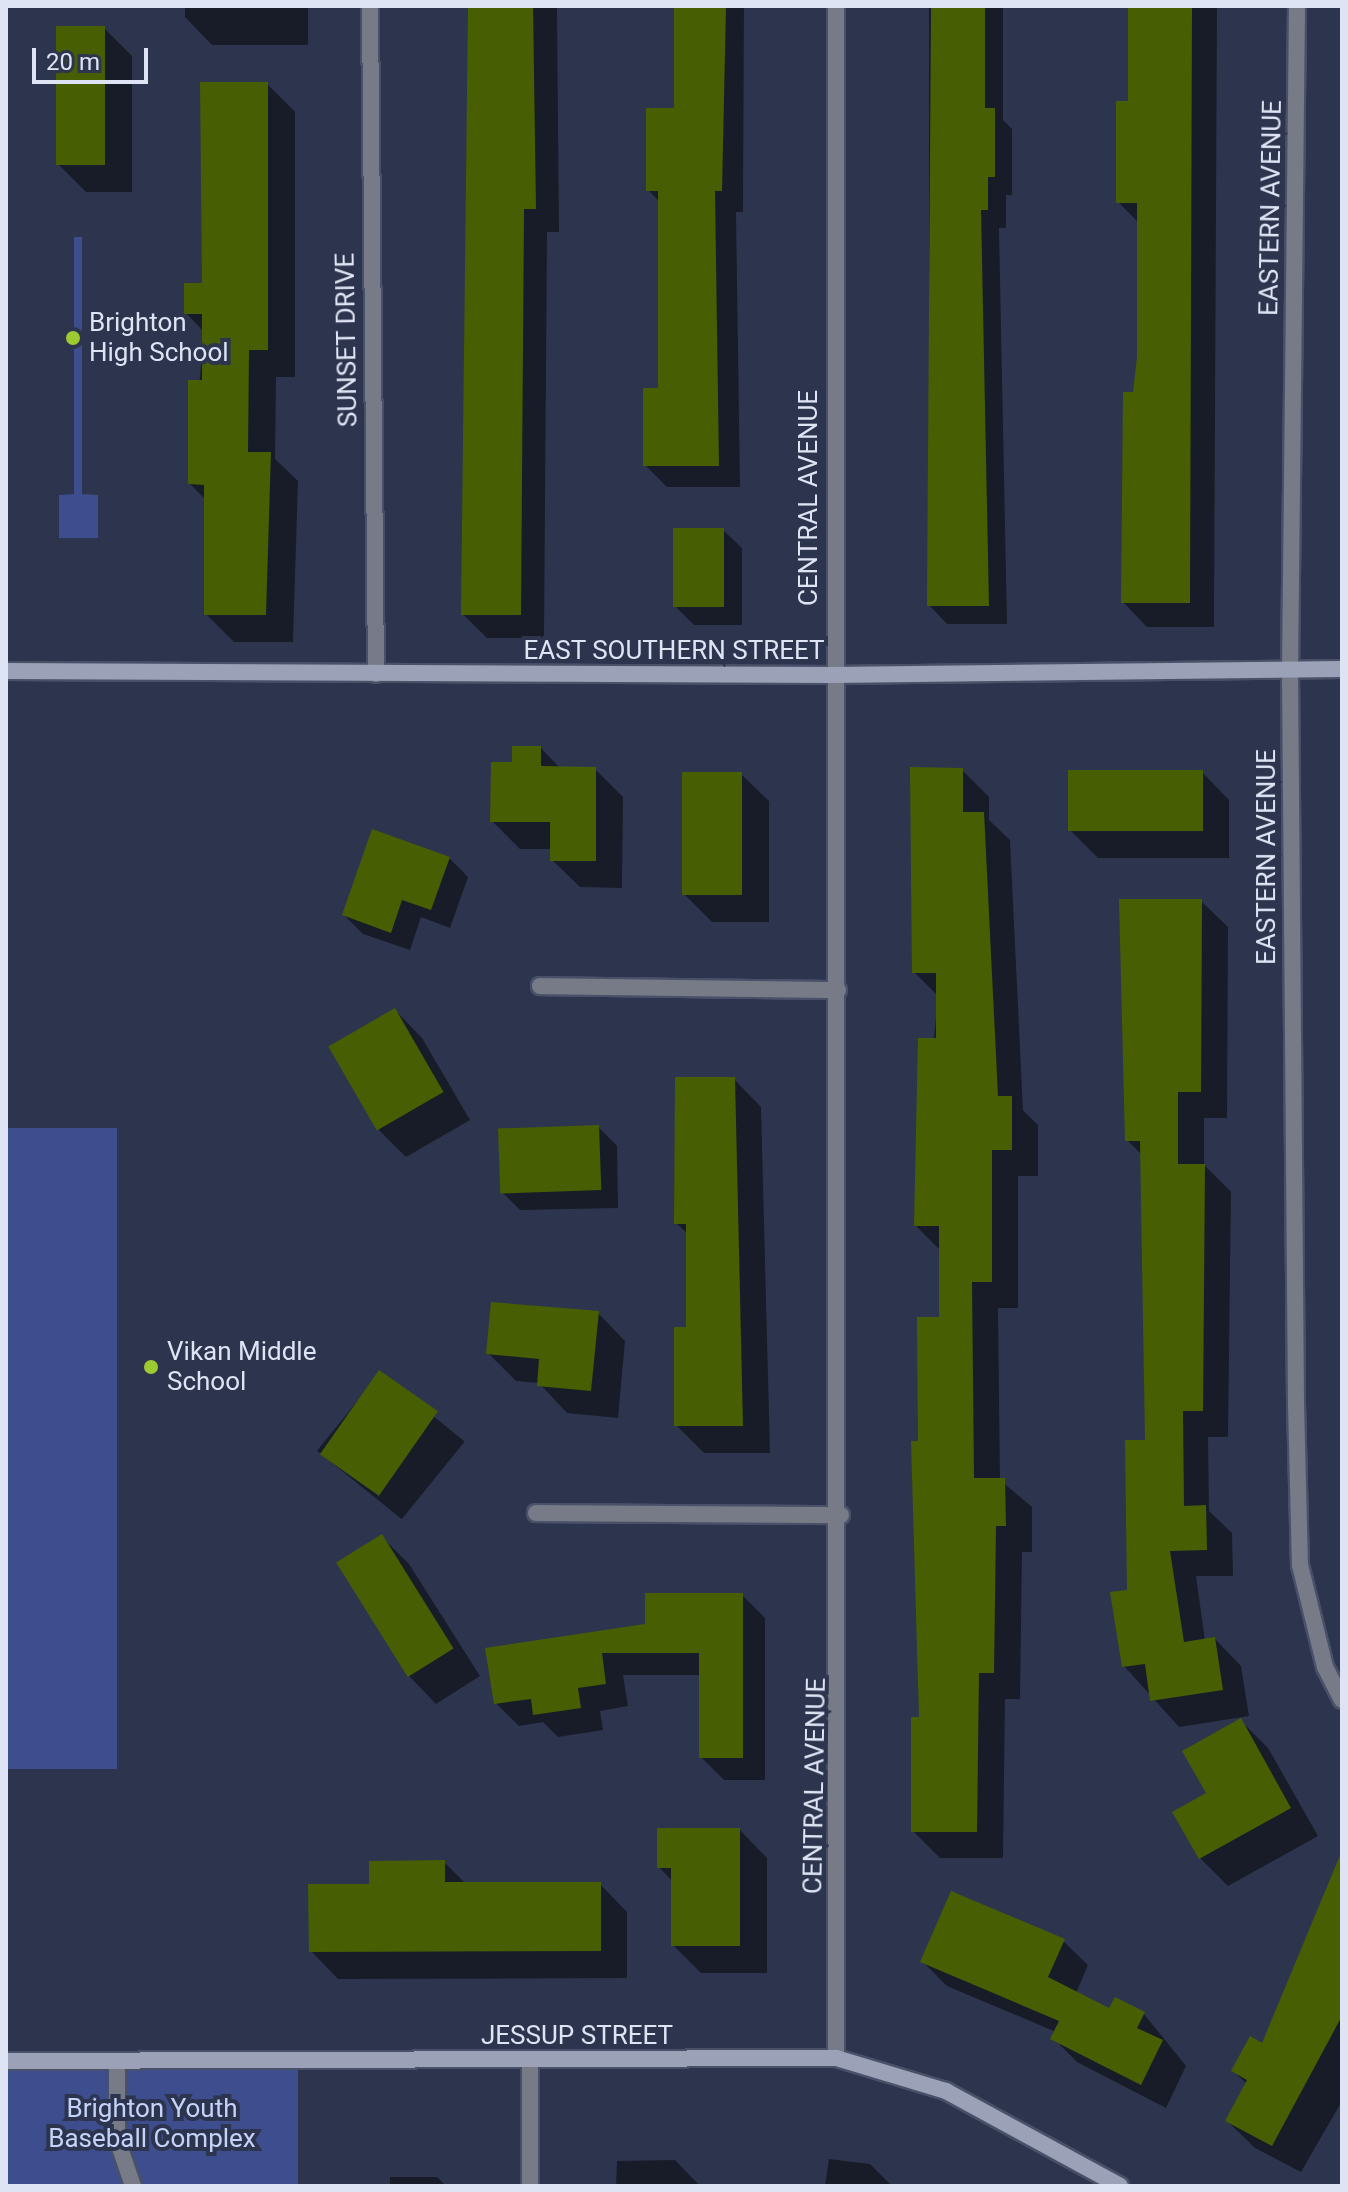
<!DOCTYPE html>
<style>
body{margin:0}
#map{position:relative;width:1348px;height:2192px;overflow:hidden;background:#2d354e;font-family:Roboto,sans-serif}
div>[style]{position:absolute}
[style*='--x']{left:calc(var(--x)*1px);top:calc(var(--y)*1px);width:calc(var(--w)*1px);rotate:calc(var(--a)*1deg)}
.green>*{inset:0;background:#3d4d8d;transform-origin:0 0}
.shadow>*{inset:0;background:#0007;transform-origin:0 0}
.building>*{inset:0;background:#475f02;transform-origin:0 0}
.roads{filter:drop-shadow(2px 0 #495169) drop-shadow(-2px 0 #495169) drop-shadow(0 2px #495169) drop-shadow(0 -2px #495169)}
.lane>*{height:16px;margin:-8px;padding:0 8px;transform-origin:8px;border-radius:8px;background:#777b88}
.street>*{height:16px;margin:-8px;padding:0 8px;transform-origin:8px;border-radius:8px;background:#777b88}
.secondary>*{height:16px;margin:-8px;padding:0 8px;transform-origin:8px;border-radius:8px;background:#9ba2b7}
.dots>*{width:22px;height:22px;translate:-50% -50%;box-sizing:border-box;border:4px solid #2d354e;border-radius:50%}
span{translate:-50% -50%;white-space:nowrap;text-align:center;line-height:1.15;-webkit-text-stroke:8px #2d354e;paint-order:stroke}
.street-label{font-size:26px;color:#dee4f4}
.poi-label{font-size:26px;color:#dee4f4}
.left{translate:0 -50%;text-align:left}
.park-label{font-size:26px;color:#c5d2f9}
.frame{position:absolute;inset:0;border:8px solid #dee4f4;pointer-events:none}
.scale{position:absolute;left:32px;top:48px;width:116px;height:36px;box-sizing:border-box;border:4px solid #dee4f4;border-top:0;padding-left:10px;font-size:24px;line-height:28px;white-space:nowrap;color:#dee4f4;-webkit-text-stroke:6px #2d354e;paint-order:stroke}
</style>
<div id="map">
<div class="green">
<div style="clip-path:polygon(74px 237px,82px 237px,82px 494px,98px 495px,98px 538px,59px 538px,59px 495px,74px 494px)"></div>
<div style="left:6px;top:1128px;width:111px;height:641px"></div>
<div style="left:6px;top:2061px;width:292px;height:125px"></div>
</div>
<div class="shadow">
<div style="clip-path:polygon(185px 6px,308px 6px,308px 45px,212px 45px,185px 17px)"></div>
<div style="clip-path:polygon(470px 6px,557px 6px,559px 232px,547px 232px,544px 638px,487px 638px,463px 614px)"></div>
<div style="clip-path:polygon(676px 6px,744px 6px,743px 212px,736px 212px,740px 487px,667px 487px,645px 465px,660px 390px,660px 202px,648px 190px,676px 110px)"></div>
<div style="clip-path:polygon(929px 6px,1003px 6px,1003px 120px,1012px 129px,1012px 195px,1006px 195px,1006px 228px,999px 228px,1007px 624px,947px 624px,929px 605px)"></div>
<div style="clip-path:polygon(1130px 6px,1217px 6px,1214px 627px,1147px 627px,1123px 602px,1139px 357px,1139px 223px,1118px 202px,1130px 103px)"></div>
<div style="clip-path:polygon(104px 28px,132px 56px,132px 192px,86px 192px,58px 164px)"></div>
<div style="clip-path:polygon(267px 84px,295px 112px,295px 377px,276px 377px,275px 459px,298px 481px,293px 642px,234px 642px,206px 614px,206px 500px,190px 484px,204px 332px,186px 313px,204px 285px)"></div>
<div style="clip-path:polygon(723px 530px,742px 548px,742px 625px,694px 625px,675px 606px)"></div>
<div style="clip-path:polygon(541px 748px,561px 769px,595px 769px,623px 797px,622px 888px,580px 887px,552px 860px,552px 849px,520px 849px,492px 821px,514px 765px)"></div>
<div style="clip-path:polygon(962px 770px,989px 797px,989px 820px,1010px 840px,1023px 1110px,1038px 1125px,1038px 1176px,1018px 1176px,1018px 1308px,998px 1308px,1000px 1480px,1032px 1507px,1032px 1552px,1022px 1552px,1020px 1699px,1005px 1699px,1003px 1858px,940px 1858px,913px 1831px,921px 1719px,920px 1443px,941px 1319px,941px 1251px,916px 1226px,938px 996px,914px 972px)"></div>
<div style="clip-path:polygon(1202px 772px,1229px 800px,1229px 858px,1098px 858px,1070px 830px)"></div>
<div style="clip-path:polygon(741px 774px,769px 801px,769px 922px,712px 922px,684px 894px)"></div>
<div style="clip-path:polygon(449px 858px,468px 877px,450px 928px,421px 917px,410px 950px,363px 934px,344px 915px)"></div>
<div style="clip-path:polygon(1201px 901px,1228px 927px,1227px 1118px,1204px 1118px,1204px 1165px,1231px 1192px,1228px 1437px,1208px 1437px,1209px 1511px,1232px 1533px,1233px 1576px,1196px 1576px,1205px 1641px,1215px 1639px,1241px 1666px,1249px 1716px,1179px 1727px,1124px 1666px,1147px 1442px,1143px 1156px,1127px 1140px)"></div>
<div style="clip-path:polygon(395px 1010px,422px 1038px,470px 1120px,406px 1157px,378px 1129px)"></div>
<div style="clip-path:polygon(734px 1079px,761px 1107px,770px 1453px,704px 1453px,676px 1425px,688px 1329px,688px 1234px,676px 1223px)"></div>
<div style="clip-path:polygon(598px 1127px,617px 1146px,618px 1208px,520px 1210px,501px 1191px)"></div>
<div style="clip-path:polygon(598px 1313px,625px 1341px,618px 1418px,567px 1413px,539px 1383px,516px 1381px,488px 1353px)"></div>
<div style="left:380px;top:1373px;width:109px;height:100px;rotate:39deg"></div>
<div style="clip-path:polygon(382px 1537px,409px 1564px,480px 1676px,436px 1704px,409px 1676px)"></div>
<div style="clip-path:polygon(742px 1595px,765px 1618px,765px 1780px,724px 1780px,701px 1757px,701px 1675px,623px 1675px,628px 1706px,600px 1711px,603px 1730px,558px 1737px,543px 1722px,519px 1726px,496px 1703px,647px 1625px)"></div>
<div style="clip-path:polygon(1240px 1720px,1268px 1748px,1318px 1836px,1228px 1886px,1200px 1858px)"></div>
<div style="clip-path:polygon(740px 1830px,767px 1858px,767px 1973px,701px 1973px,673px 1945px,673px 1882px,659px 1867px)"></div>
<div style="clip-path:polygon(444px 1862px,466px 1884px,600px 1884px,627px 1912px,627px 1978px,338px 1979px,311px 1951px,371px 1886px)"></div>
<div style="clip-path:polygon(1331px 1883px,1342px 1888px,1342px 2101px,1301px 2172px,1255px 2148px,1227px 2121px,1247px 2084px,1233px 2071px,1263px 2045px)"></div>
<div style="clip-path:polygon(1063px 1941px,1088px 1965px,1076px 1993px,1110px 2011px,1144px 2014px,1186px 2066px,1166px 2108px,1077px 2062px,1053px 2038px,1056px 2032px,947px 1986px,922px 1961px)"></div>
<div style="clip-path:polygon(829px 2159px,870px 2164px,892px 2186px,825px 2186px)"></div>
<div style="clip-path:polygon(675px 2160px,700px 2186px,616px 2186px,617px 2161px)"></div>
<div style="clip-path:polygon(390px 2177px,437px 2177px,446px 2186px,390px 2186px)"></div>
</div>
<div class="building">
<div style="clip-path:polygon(468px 6px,533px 6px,536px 209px,524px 209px,521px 615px,461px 615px)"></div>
<div style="clip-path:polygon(674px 6px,726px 6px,722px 191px,715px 191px,719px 466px,643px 466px,643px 388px,658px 388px,658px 191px,646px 191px,646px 108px,674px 108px)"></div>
<div style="clip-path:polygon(931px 6px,985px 6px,985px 108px,995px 108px,995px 177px,988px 177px,988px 210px,981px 210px,989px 606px,927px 606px)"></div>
<div style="clip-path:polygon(1128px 6px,1192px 6px,1190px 603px,1121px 603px,1123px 392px,1133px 392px,1137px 357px,1137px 203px,1116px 203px,1116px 101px,1128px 101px)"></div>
<div style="left:56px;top:26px;width:49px;height:139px"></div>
<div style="clip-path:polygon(200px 82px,268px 82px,268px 350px,249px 350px,248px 452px,271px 452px,266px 615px,204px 615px,204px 485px,188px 484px,188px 380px,202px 380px,202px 314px,184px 314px,184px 283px,202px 283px)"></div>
<div style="left:673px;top:528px;width:51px;height:79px"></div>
<div style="clip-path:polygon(512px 746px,541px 746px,541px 766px,596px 767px,596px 861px,550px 861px,550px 822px,490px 822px,491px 762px,512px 762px)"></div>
<div style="clip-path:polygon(910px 767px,963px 768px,963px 812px,984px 812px,998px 1096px,1012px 1096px,1012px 1150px,992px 1150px,992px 1282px,972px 1282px,974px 1478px,1005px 1478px,1006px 1526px,996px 1526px,994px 1673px,979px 1673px,977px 1832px,911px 1832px,911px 1717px,919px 1717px,911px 1441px,918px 1441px,917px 1317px,939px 1317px,939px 1226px,914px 1226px,918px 1038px,936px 1038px,936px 973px,912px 973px)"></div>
<div style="left:1068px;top:770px;width:135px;height:61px"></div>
<div style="left:682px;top:772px;width:60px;height:123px"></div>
<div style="clip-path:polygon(372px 829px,450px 857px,431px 910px,402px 900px,391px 933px,342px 915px)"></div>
<div style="clip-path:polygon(1119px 899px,1202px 899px,1201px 1092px,1178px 1092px,1178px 1164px,1205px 1164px,1203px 1411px,1183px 1411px,1184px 1506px,1206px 1505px,1207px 1550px,1170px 1551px,1184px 1642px,1215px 1637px,1223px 1690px,1150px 1701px,1145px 1664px,1122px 1667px,1110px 1592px,1127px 1590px,1125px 1440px,1145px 1440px,1140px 1141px,1125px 1141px)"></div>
<div style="left:395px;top:1008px;width:97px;height:77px;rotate:60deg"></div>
<div style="clip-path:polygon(675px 1077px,735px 1077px,743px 1426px,674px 1426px,674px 1327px,686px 1327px,686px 1224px,674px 1224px)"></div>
<div style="left:599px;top:1125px;width:65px;height:101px;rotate:88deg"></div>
<div style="clip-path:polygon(491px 1302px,599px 1311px,591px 1391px,537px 1386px,539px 1359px,486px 1354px)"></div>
<div style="left:379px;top:1370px;width:72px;height:103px;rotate:35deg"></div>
<div style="left:382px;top:1534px;width:135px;height:54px;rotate:58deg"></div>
<div style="clip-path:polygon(645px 1593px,743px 1593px,743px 1758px,699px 1758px,699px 1653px,602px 1653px,606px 1684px,578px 1688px,581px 1708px,533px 1715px,531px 1699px,494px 1704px,485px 1648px,645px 1624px)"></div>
<div style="clip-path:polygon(1241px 1718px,1291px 1808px,1199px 1859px,1172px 1812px,1206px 1793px,1182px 1751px)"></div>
<div style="clip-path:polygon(657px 1828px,740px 1828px,740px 1946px,671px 1946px,671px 1868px,657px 1868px)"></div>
<div style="clip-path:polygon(1341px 1853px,1342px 2016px,1272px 2146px,1225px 2121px,1247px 2080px,1231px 2071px,1250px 2036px,1262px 2043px)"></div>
<div style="clip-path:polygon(445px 1860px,445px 1882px,601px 1882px,601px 1951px,309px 1952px,308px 1884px,369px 1884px,369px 1861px)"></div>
<div style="clip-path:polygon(951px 1891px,1065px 1939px,1048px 1977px,1109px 2008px,1115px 1997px,1145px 2012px,1137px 2028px,1163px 2040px,1141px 2085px,1050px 2039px,1059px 2021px,920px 1962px)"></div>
</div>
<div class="roads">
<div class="lane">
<div style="--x:117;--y:2062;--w:77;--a:90"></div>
<div style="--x:117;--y:2139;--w:50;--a:71.2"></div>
</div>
<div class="street">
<div style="--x:370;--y:6;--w:668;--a:89.49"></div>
<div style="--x:1297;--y:6;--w:664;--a:90.6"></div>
<div style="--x:1290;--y:670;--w:733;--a:89.53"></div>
<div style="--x:1296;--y:1403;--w:162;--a:88.6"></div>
<div style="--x:1300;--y:1565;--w:105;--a:76.2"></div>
<div style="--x:1325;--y:1667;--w:37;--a:63"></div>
<div style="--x:540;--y:986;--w:298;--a:0.8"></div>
<div style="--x:536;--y:1513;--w:305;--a:0.4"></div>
<div style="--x:836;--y:2058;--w:2052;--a:-90"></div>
<div style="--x:530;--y:2060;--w:126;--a:90"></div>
</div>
<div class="secondary">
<div style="--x:6;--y:671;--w:825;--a:0.28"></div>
<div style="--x:831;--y:675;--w:511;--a:-0.67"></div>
<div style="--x:6;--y:2061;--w:830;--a:-0.21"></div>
<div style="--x:836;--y:2058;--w:115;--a:16.7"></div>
<div style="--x:946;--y:2091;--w:198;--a:28.6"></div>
</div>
</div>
<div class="dots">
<div style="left:73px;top:338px;background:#9dca30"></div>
<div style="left:151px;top:1367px;background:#9dca30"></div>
</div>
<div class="street-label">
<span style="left:1271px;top:208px;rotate:-89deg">EASTERN AVENUE</span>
<span style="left:347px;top:340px;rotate:-91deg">SUNSET DRIVE</span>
<span style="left:809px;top:498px;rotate:-90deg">CENTRAL AVENUE</span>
<span style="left:674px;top:651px">EAST SOUTHERN STREET</span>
<span style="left:1267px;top:857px;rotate:-90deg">EASTERN AVENUE</span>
<span style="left:815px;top:1786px;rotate:-89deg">CENTRAL AVENUE</span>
<span style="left:577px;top:2036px">JESSUP STREET</span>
</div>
<div class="poi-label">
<span class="left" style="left:89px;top:338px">Brighton<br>High School</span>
<span class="left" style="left:167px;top:1367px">Vikan Middle<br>School</span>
</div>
<div class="park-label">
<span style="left:152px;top:2124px">Brighton Youth<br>Baseball Complex</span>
</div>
<div class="frame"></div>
<div class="scale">20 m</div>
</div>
